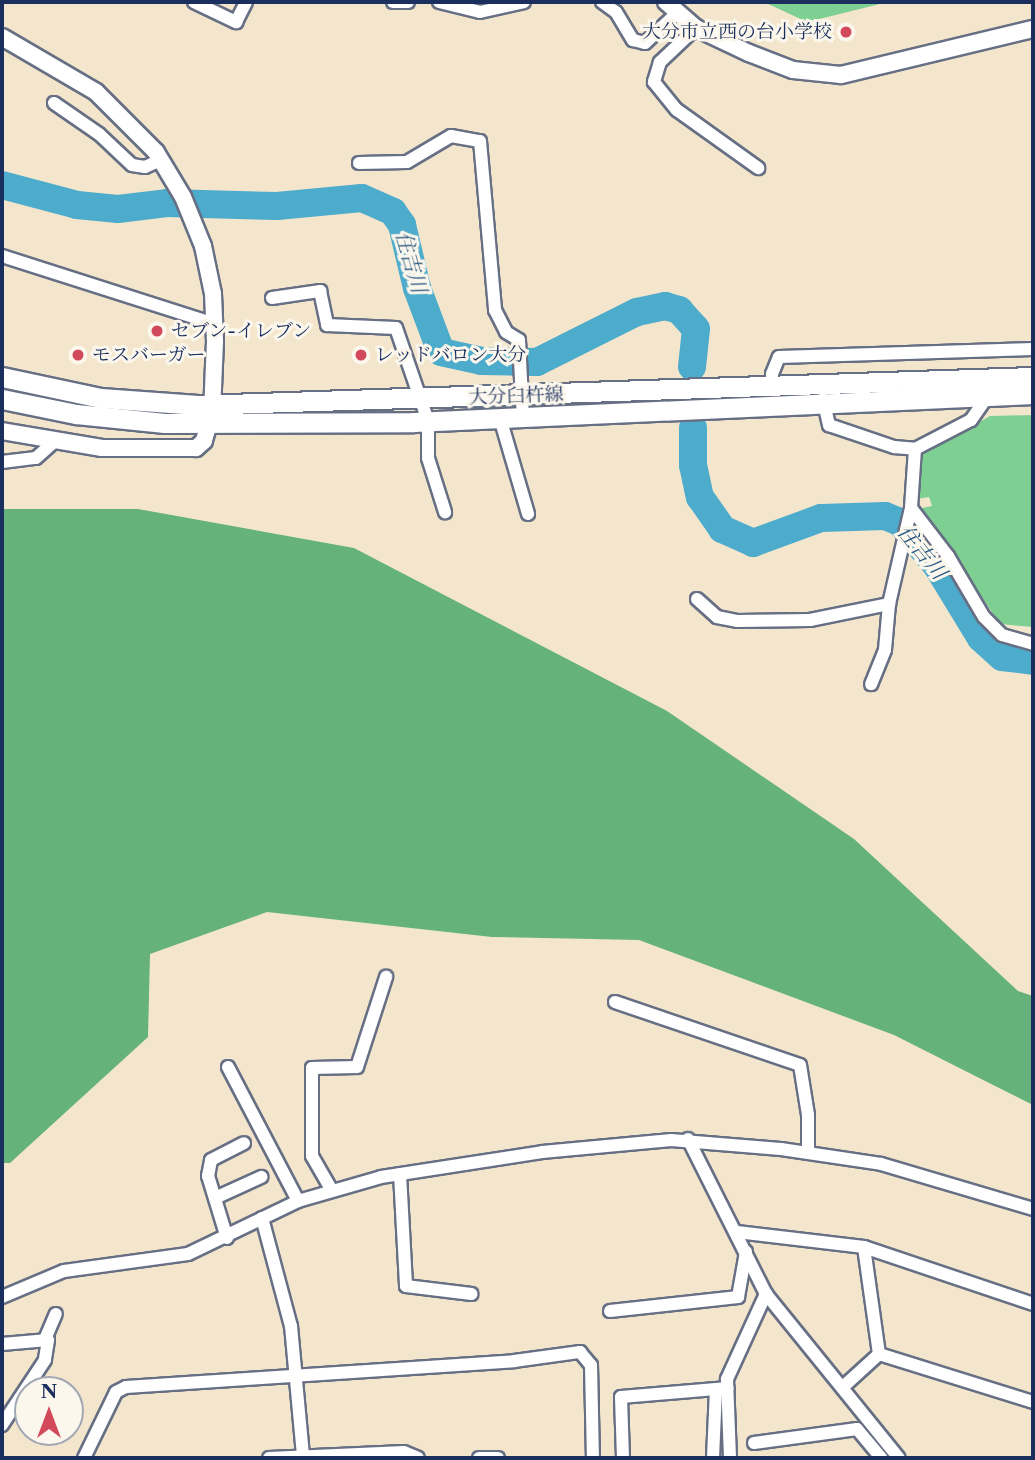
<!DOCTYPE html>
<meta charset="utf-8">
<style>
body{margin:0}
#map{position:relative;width:1035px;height:1460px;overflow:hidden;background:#f3e6cc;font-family:"Libre Caslon Text","Noto Serif JP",serif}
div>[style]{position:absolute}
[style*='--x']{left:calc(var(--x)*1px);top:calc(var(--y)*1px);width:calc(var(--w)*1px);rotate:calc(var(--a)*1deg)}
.green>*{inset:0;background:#7dd092}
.forest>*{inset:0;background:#66b27c}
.river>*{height:28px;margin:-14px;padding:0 14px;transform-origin:14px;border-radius:14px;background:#4dabcc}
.roads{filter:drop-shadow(2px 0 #676f84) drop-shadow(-2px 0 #676f84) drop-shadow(0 2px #676f84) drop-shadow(0 -2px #676f84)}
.minor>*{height:12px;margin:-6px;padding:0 6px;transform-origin:6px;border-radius:6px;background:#fff}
.tertiary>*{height:16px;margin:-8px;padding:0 8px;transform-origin:8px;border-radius:8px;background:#fff}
.primary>*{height:19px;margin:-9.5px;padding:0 9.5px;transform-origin:9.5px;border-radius:9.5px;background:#fff}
.dots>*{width:19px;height:19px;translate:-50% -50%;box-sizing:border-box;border:4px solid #fbf7ec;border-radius:50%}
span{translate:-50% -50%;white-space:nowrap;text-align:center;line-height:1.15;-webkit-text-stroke:6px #fbf7ec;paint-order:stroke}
.poi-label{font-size:19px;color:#1b2f5e}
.right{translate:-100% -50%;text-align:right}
.left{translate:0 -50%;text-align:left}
.street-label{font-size:19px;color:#1b2f5e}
.water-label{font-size:21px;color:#2c5a84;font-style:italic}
.frame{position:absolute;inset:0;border:4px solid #1b2f5e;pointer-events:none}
.north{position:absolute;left:14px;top:1376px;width:70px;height:70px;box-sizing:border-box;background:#fbf7ec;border:2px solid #a1a7b3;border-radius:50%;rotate:0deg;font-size:19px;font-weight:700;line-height:28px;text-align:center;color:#1b2f5e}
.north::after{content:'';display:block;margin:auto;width:24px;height:32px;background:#d1495b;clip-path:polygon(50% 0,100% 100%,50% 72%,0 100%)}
</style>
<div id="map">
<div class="green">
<div style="clip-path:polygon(764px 2px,888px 2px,807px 22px)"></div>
<div style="clip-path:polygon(1033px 415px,1033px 627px,1000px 624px,924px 512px,922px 508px,932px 506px,929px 497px,917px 499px,921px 455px,990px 416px)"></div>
</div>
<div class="forest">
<div style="clip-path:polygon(2px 509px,138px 509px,354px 548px,667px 711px,854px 839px,1018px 991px,1033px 996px,1033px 1105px,894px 1035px,639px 940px,492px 937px,267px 912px,150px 954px,148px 1037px,10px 1163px,2px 1163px)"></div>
</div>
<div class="river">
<div style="--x:2;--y:185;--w:78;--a:14.9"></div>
<div style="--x:77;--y:205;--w:41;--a:5.6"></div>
<div style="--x:118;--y:209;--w:49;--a:-7"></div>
<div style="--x:167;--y:203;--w:110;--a:1.6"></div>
<div style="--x:277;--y:206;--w:85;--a:-5.4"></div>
<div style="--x:362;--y:198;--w:34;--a:24"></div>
<div style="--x:393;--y:212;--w:16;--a:55"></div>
<div style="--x:402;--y:225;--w:65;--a:76.6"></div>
<div style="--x:417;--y:288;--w:68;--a:69.4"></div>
<div style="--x:441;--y:352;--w:42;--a:12.4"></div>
<div style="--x:482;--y:361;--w:55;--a:1"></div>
<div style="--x:537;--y:362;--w:112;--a:-26.6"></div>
<div style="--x:637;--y:312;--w:29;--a:-12"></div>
<div style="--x:665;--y:306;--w:15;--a:16"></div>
<div style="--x:679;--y:310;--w:25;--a:48"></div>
<div style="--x:696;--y:329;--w:38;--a:96"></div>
<div style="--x:693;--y:428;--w:37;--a:90"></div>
<div style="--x:693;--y:465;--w:33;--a:78"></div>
<div style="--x:700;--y:497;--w:39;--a:55"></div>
<div style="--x:722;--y:529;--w:34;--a:24"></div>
<div style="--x:753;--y:543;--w:72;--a:-20.2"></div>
<div style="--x:821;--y:518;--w:64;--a:-1.8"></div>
<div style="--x:885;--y:516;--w:16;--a:22"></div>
<div style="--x:900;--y:522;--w:57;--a:49.9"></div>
<div style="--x:937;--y:566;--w:84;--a:58.6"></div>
<div style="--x:981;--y:638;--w:28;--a:42"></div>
<div style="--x:1002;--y:657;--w:31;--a:7"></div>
</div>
<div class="roads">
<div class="minor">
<div style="--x:194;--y:2;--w:47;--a:25.5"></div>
<div style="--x:236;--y:22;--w:22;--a:-63"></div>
<div style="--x:393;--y:2;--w:15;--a:0"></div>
<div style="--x:439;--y:2;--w:42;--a:13.7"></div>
<div style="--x:480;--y:12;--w:45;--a:-12.8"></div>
<div style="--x:602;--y:2;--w:17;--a:36"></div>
<div style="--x:616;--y:12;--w:33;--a:59"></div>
<div style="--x:633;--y:40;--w:12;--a:14"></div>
<div style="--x:645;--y:43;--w:42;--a:-43.1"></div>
<div style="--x:696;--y:28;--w:50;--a:136.6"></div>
<div style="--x:660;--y:62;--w:21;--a:107"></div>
<div style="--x:654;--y:82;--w:36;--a:51"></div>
<div style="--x:677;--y:110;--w:100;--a:35.6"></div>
<div style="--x:54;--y:103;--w:55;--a:34.6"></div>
<div style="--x:99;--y:134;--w:45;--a:43.2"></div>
<div style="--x:132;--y:165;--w:13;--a:9"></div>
<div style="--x:145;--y:167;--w:17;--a:-24"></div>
<div style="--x:359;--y:163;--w:48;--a:-1.2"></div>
<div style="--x:407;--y:162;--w:51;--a:-30.6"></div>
<div style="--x:451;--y:136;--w:29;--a:10"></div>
<div style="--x:480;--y:141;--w:170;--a:84.9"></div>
<div style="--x:495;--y:310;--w:25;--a:63"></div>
<div style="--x:506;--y:332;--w:15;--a:32"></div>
<div style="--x:519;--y:340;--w:78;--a:87.1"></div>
<div style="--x:2;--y:256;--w:224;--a:17.7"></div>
<div style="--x:272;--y:298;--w:49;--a:-8.3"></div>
<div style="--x:320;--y:291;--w:35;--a:78"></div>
<div style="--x:327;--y:325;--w:69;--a:2.5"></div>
<div style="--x:396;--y:328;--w:98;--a:71"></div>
<div style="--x:428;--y:421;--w:37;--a:90"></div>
<div style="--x:428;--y:458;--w:57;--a:72.5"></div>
<div style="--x:772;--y:390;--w:16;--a:-90"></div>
<div style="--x:772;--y:374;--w:18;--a:-68"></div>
<div style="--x:779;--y:357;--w:254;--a:-1.8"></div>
<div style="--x:823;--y:399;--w:27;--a:77"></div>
<div style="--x:829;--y:425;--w:69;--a:18.7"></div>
<div style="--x:894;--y:447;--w:21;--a:5"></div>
<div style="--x:915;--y:449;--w:59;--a:93.9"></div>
<div style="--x:911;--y:508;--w:98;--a:102.9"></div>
<div style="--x:889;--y:604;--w:46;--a:95"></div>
<div style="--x:885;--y:650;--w:37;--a:112"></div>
<div style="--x:500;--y:418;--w:100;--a:73.7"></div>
<div style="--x:915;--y:449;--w:63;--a:-27.4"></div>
<div style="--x:971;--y:420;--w:28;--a:-55"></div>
<div style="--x:2;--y:462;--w:34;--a:-7"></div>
<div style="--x:36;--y:458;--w:24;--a:-42"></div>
<div style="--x:911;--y:508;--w:61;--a:52.4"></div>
<div style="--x:948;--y:556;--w:71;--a:59.5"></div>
<div style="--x:984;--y:617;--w:25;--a:45"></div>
<div style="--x:1002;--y:635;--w:32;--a:16"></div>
<div style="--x:697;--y:599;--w:27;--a:42"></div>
<div style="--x:717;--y:617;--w:20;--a:11"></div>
<div style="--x:737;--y:621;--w:73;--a:-0.8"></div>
<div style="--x:810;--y:620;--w:81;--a:-11.4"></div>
<div style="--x:615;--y:1002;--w:195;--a:18.8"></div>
<div style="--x:800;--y:1065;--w:51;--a:80.9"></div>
<div style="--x:808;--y:1115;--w:37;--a:90"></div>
<div style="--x:228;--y:1067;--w:151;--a:62.4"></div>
<div style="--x:688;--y:1139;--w:174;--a:63.3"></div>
<div style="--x:766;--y:1294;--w:211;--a:51"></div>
<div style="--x:400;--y:1174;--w:112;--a:86.9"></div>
<div style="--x:406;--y:1286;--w:66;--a:6.9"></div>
<div style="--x:331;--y:1189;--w:38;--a:-120"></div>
<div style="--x:312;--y:1156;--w:88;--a:-90"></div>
<div style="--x:312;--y:1068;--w:45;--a:-1.3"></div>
<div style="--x:357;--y:1067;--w:95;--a:-72.1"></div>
<div style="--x:215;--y:1198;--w:51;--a:-24.5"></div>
<div style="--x:262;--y:1218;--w:112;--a:75"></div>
<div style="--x:291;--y:1326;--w:131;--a:84.7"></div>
<div style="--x:737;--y:1232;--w:128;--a:6.7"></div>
<div style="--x:864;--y:1247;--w:178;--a:18.6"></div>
<div style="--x:227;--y:1238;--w:65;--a:-107"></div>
<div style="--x:208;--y:1176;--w:16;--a:-79"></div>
<div style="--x:211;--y:1160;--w:37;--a:-27"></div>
<div style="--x:2;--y:1297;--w:67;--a:-22.8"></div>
<div style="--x:64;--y:1271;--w:125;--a:-7.8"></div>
<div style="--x:188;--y:1254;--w:122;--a:-25.7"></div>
<div style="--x:298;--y:1201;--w:86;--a:-16.1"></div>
<div style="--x:381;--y:1177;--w:163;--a:-8.8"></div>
<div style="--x:542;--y:1152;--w:130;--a:-5.3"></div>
<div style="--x:671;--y:1140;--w:110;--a:4.7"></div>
<div style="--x:781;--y:1149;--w:101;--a:8.5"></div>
<div style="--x:881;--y:1164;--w:159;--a:16.5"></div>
<div style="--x:610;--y:1311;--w:129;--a:-6.2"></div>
<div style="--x:738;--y:1297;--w:46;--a:-79.9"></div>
<div style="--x:46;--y:1337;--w:25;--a:-67"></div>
<div style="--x:2;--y:1344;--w:46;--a:-5"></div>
<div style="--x:48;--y:1340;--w:20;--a:99"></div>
<div style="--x:45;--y:1360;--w:78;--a:123.5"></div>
<div style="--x:879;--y:1354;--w:161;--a:17.3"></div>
<div style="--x:844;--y:1386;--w:47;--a:-42.4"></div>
<div style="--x:879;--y:1354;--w:108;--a:-98"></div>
<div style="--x:754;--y:1443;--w:104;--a:-7.7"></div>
<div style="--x:857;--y:1429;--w:38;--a:50"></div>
<div style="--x:84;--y:1458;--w:73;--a:-64.1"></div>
<div style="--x:116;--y:1392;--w:11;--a:-27"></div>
<div style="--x:126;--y:1387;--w:389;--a:-3.8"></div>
<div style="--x:514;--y:1361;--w:67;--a:-7.8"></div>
<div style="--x:580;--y:1352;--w:17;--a:50"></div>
<div style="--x:591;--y:1365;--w:93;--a:88.8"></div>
<div style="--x:269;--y:1458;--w:135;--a:-2.5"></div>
<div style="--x:404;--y:1452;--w:15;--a:23"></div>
<div style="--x:479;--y:1458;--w:19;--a:0"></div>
<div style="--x:623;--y:1458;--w:61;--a:-91.9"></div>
<div style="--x:621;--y:1397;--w:107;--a:-4.8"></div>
<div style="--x:713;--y:1458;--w:69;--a:-87.5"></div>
<div style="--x:730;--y:1458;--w:79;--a:-92.2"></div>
<div style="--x:727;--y:1379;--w:94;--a:-65.4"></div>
</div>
<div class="tertiary">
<div style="--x:666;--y:2;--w:40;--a:41"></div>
<div style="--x:696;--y:28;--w:59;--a:25.3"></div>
<div style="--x:749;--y:53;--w:47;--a:21.1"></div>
<div style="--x:793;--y:70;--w:48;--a:5.9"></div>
<div style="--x:841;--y:75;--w:197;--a:-13.5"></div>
<div style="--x:2;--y:37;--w:109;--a:30.3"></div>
<div style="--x:96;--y:92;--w:85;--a:45"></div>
<div style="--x:156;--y:152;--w:52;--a:59"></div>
<div style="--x:183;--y:197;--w:53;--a:67.8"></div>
<div style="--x:203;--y:246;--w:49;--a:78.2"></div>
<div style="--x:213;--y:294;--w:47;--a:87.6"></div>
<div style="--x:215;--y:341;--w:73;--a:92.4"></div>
<div style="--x:212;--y:414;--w:28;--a:107"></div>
<div style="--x:204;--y:441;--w:11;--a:139"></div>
<div style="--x:196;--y:448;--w:94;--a:180"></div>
<div style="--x:102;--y:448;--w:101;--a:-170.4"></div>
</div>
<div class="primary">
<div style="--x:2;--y:377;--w:101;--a:12"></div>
<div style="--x:101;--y:398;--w:97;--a:4.1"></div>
<div style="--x:198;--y:405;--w:835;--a:-1.92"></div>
<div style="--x:2;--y:399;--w:76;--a:11.5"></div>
<div style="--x:76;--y:414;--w:89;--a:5.8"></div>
<div style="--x:165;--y:423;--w:249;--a:-0.2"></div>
<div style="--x:414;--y:422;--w:620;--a:-2.59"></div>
</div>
</div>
<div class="dots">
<div style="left:846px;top:32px;background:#d1495b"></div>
<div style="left:157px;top:331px;background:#d1495b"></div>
<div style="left:78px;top:355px;background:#d1495b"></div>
<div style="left:361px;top:355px;background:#d1495b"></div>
</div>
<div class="poi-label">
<span class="right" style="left:832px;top:32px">大分市立西の台小学校</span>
<span class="left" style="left:171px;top:331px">セブン-イレブン</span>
<span class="left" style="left:92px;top:355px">モスバーガー</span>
<span class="left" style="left:375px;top:355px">レッドバロン大分</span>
</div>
<div class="street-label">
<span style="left:516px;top:396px;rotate:-2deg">大分臼杵線</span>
</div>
<div class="water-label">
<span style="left:411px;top:262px;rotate:74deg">住吉川</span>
<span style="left:922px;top:552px;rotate:51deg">住吉川</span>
</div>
<div class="frame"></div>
<div class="north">N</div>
</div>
